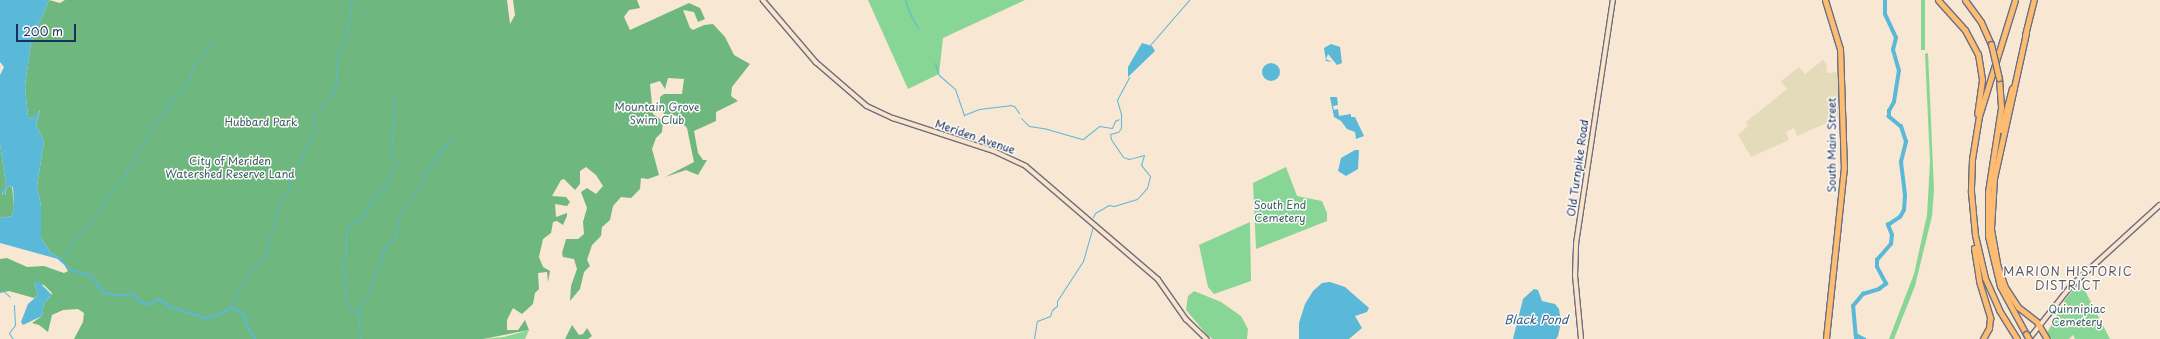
<!DOCTYPE html>
<style>
body{margin:0}
#map{position:relative;width:2160px;height:339px;overflow:hidden;background:#f8e7d3;font-family:"Playpen Sans",sans-serif}
div>[style]{position:absolute}
[style*='--x']{left:calc(var(--x)*1px);top:calc(var(--y)*1px);width:calc(var(--w)*1px);rotate:calc(var(--a)*1deg)}
.built>*{inset:0;background:#e3dbba}
.green>*{inset:0;background:#88d695;transform-origin:0 0}
.forest>*{inset:0;background:#6eb77e}
.water>*{inset:0;background:#5ab8d8}
.round{border-radius:50%}
.stream>*{height:1px;margin:-0.5px;padding:0 0.5px;transform-origin:0.5px;border-radius:0.5px;background:#5ab8d8}
.canal>*{height:2px;margin:-1px;padding:0 1px;transform-origin:1px;border-radius:1px;background:#5ab8d8}
.river>*{height:3.5px;margin:-1.75px;padding:0 1.75px;transform-origin:1.75px;border-radius:1.75px;background:#5ab8d8}
.roads{filter:drop-shadow(1px 0 #686f87) drop-shadow(-1px 0 #686f87) drop-shadow(0 1px #686f87) drop-shadow(0 -1px #686f87)}
.secondary>*{height:3.5px;margin:-1.75px;padding:0 1.75px;transform-origin:1.75px;border-radius:1.75px;background:#fee4c6}
.highway>*{height:5px;margin:-2.5px;padding:0 2.5px;transform-origin:2.5px;border-radius:2.5px;background:#fdbc70}
.bridges{filter:drop-shadow(1px 0 #686f87) drop-shadow(-1px 0 #686f87) drop-shadow(0 1px #686f87) drop-shadow(0 -1px #686f87)}
.highway-bridge>*{height:5px;margin:-2.5px;padding:0 2.5px;transform-origin:2.5px;border-radius:2.5px;background:#fdbc70}
span{translate:-50% -50%;white-space:nowrap;text-align:center;line-height:1.15;-webkit-text-stroke:3px #fdfcf7;paint-order:stroke}
.park-label{font-size:11px;color:#3c616e}
.street-label{font-size:11px;color:#1b2f5e}
.neighbourhood-label{font-size:12px;color:#5f5866;letter-spacing:1px}
.water-label{font-size:12px;color:#315f89;font-style:italic}
.scale{position:absolute;left:16px;top:24px;width:60px;height:18px;box-sizing:border-box;border:2px solid #1b2f5e;border-top:0;padding-left:5px;font-size:12px;line-height:14px;white-space:nowrap;color:#1b2f5e;-webkit-text-stroke:3px #fdfcf7;paint-order:stroke}
</style>
<div id="map">
<div class="built">
<div style="clip-path:polygon(1823px 60px,1826px 63px,1827px 73px,1839px 72px,1841px 117px,1797px 136px,1794px 128px,1786px 132px,1789px 140px,1751px 157px,1738px 135px,1748px 126px,1746px 122px,1787px 89px,1781px 81px,1799px 67px,1805px 74px)"></div>
</div>
<div class="green">
<div style="clip-path:polygon(868px 0,1025px 0,943px 38px,939px 74px,908px 89px)"></div>
<div style="left:1921px;top:0;width:4px;height:50px"></div>
<div style="clip-path:polygon(1928px 53px,1934px 190px,1932px 216px,1915px 286px,1894px 339px,1889px 339px,1914px 274px,1927px 215px,1930px 162px,1925px 54px)"></div>
<div style="clip-path:polygon(1286px 167px,1297px 196px,1322px 201px,1327px 213px,1327px 221px,1256px 249px,1253px 183px)"></div>
<div style="clip-path:polygon(1250px 222px,1251px 281px,1214px 294px,1208px 287px,1199px 245px)"></div>
<div style="clip-path:polygon(2080px 281px,2110px 339px,2075px 339px,2073px 335px,2069px 339px,2052px 339px,2047px 333px,2065px 300px)"></div>
<div style="clip-path:polygon(1194px 291px,1221px 302px,1241px 316px,1248px 329px,1247px 339px,1213px 339px,1207px 335px,1186px 310px,1188px 296px)"></div>
<div style="clip-path:polygon(529px 330px,525px 339px,483px 339px,504px 337px)"></div>
</div>
<div class="forest">
<div style="clip-path:polygon(49px 0,60px 3px,65px 0,507px 0,510px 24px,515px 15px,513px 0,637px 0,640px 8px,629px 10px,624px 17px,630px 30px,689px 3px,700px 8px,705px 19px,698px 22px,694px 12px,683px 10px,690px 28px,693px 30px,704px 25px,713px 24px,725px 37px,734px 55px,750px 64px,732px 87px,731px 96px,738px 101px,716px 112px,716px 121px,694px 131px,698px 153px,703px 160px,707px 160px,698px 175px,686px 170px,665px 177px,694px 162px,687px 128px,675px 115px,665px 117px,660px 104px,660px 97px,664px 94px,682px 94px,684px 79px,668px 78px,665px 89px,660px 81px,650px 84px,653px 114px,663px 121px,662px 132px,656px 138px,652px 149px,659px 175px,648px 179px,641px 178px,640px 189px,631px 198px,621px 197px,613px 206px,610px 220px,602px 227px,601px 236px,592px 245px,587px 260px,590px 266px,584px 272px,580px 289px,570px 301px,571px 286px,577px 269px,574px 259px,563px 257px,562px 253px,566px 239px,578px 239px,584px 234px,583px 222px,587px 208px,581px 192px,587px 188px,596px 194px,603px 186px,596px 175px,586px 167px,580px 171px,580px 184px,575px 190px,564px 179px,561px 180px,552px 196px,566px 197px,570px 202px,567px 206px,555px 204px,556px 217px,567px 213px,567px 216px,563px 225px,557px 221px,553px 222px,551px 233px,543px 239px,539px 257px,543px 267px,550px 271px,548px 282px,547px 272px,538px 273px,539px 289px,535px 293px,533px 304px,522px 314px,513px 308px,507px 320px,507px 330px,518px 330px,525px 320px,529px 330px,483px 339px,74px 339px,83px 322px,84px 313px,78px 309px,63px 310px,52px 315px,48px 332px,39px 325px,32px 323px,42px 316px,44px 303px,51px 296px,52px 293px,44px 285px,34px 283px,38px 295px,34px 298px,9px 291px,0 293px,0 259px,7px 258px,27px 267px,44px 266px,64px 273px,68px 271px,60px 258px,51px 253px,41px 238px,41px 206px,37px 186px,44px 141px,36px 125px,40px 110px,32px 119px,28px 117px,25px 86px,31px 43px)"></div>
<div style="clip-path:polygon(0 144px,6px 185px,2px 194px,5px 195px,7px 186px,12px 187px,14px 206px,12px 216px,0 218px)"></div>
<div style="clip-path:polygon(572px 325px,579px 335px,583px 334px,587px 328px,592px 336px,588px 339px,565px 339px)"></div>
</div>
<div class="water">
<div style="clip-path:polygon(0 0,49px 0,31px 43px,25px 86px,28px 117px,32px 119px,40px 109px,36px 125px,44px 141px,37px 186px,41px 206px,41px 238px,51px 253px,60px 258px,58px 259px,0 243px,0 218px,12px 216px,14px 206px,13px 187px,7px 186px,4px 197px,2px 191px,6px 185px,0 144px,0 75px,4px 67px,0 62px)"></div>
<div style="clip-path:polygon(1142px 43px,1152px 46px,1155px 51px,1128px 77px,1128px 67px)"></div>
<div style="clip-path:polygon(1331px 44px,1340px 47px,1342px 63px,1337px 65px,1328px 54px,1326px 59px,1332px 62px,1326px 61px,1324px 48px)"></div>
<div class="round" style="left:1262px;top:63px;width:18px;height:18px"></div>
<div style="clip-path:polygon(1330px 97px,1337px 97px,1338px 105px,1333px 106px,1334px 110px,1338px 109px,1339px 116px,1351px 114px,1351px 117px,1355px 117px,1364px 136px,1356px 139px,1355px 132px,1347px 129px,1341px 121px,1334px 117px)"></div>
<div style="clip-path:polygon(1355px 150px,1359px 150px,1358px 169px,1346px 176px,1338px 171px,1341px 158px)"></div>
<div style="clip-path:polygon(38px 281px,52px 295px,44px 303px,42px 316px,23px 325px,21px 322px,28px 304px,38px 295px,34px 283px)"></div>
<div style="clip-path:polygon(1330px 282px,1345px 287px,1369px 308px,1367px 312px,1355px 316px,1362px 328px,1349px 339px,1299px 339px,1299px 323px,1305px 304px,1313px 291px,1322px 283px)"></div>
<div style="clip-path:polygon(1534px 289px,1538px 290px,1542px 301px,1555px 304px,1559px 309px,1561px 322px,1558px 336px,1556px 339px,1513px 339px,1523px 299px)"></div>
</div>
<div class="stream">
<div style="--x:905;--y:0;--w:12;--a:70"></div>
<div style="--x:909;--y:12;--w:18;--a:61"></div>
<div style="--x:1150;--y:45;--w:60;--a:-49.1"></div>
<div style="--x:935;--y:63;--w:13;--a:72"></div>
<div style="--x:939;--y:75;--w:21;--a:41"></div>
<div style="--x:955;--y:89;--w:28;--a:71"></div>
<div style="--x:964;--y:115;--w:16;--a:-22"></div>
<div style="--x:979;--y:109;--w:31;--a:-7"></div>
<div style="--x:1010;--y:105;--w:4;--a:14"></div>
<div style="--x:1014;--y:106;--w:9;--a:54"></div>
<div style="--x:1021;--y:118;--w:11;--a:45"></div>
<div style="--x:1029;--y:126;--w:18;--a:9"></div>
<div style="--x:1047;--y:129;--w:37;--a:16"></div>
<div style="--x:1083;--y:139;--w:21;--a:-39"></div>
<div style="--x:1099;--y:126;--w:13;--a:9"></div>
<div style="--x:1112;--y:128;--w:8;--a:-67"></div>
<div style="--x:1115;--y:121;--w:4;--a:-27"></div>
<div style="--x:1093;--y:217;--w:4;--a:-63"></div>
<div style="--x:1095;--y:213;--w:16;--a:-30"></div>
<div style="--x:1109;--y:205;--w:5;--a:11"></div>
<div style="--x:1114;--y:206;--w:24;--a:-17"></div>
<div style="--x:1137;--y:199;--w:15;--a:-48"></div>
<div style="--x:1147;--y:188;--w:12;--a:-76"></div>
<div style="--x:1150;--y:176;--w:14;--a:-129"></div>
<div style="--x:1141;--y:165;--w:10;--a:-73"></div>
<div style="--x:1144;--y:155;--w:16;--a:165"></div>
<div style="--x:1129;--y:159;--w:6;--a:-162"></div>
<div style="--x:1123;--y:157;--w:22;--a:-124"></div>
<div style="--x:1111;--y:139;--w:5;--a:-101"></div>
<div style="--x:1110;--y:134;--w:8;--a:-14"></div>
<div style="--x:1118;--y:132;--w:5;--a:-53"></div>
<div style="--x:1121;--y:128;--w:14;--a:-90"></div>
<div style="--x:1121;--y:114;--w:15;--a:-106"></div>
<div style="--x:1117;--y:100;--w:26;--a:-62"></div>
<div style="--x:58;--y:258;--w:4;--a:0"></div>
<div style="--x:62;--y:258;--w:45;--a:-53.1"></div>
<div style="--x:89;--y:222;--w:9;--a:-41"></div>
<div style="--x:96;--y:216;--w:31;--a:-59"></div>
<div style="--x:112;--y:189;--w:16;--a:-43"></div>
<div style="--x:124;--y:178;--w:10;--a:-73"></div>
<div style="--x:127;--y:168;--w:5;--a:-22"></div>
<div style="--x:132;--y:166;--w:12;--a:-70"></div>
<div style="--x:136;--y:155;--w:41;--a:-59"></div>
<div style="--x:157;--y:120;--w:8;--a:-40"></div>
<div style="--x:163;--y:115;--w:19;--a:-65"></div>
<div style="--x:171;--y:98;--w:4;--a:0"></div>
<div style="--x:175;--y:98;--w:21;--a:-53"></div>
<div style="--x:188;--y:81;--w:19;--a:-69"></div>
<div style="--x:195;--y:63;--w:26;--a:-51"></div>
<div style="--x:0;--y:288;--w:13;--a:42"></div>
<div style="--x:229;--y:308;--w:45;--a:-60.6"></div>
<div style="--x:251;--y:269;--w:13;--a:-39"></div>
<div style="--x:261;--y:261;--w:10;--a:-61"></div>
<div style="--x:266;--y:252;--w:7;--a:-63"></div>
<div style="--x:269;--y:246;--w:9;--a:-111"></div>
<div style="--x:266;--y:238;--w:11;--a:-52"></div>
<div style="--x:273;--y:229;--w:27;--a:-77"></div>
<div style="--x:279;--y:203;--w:17;--a:-54"></div>
<div style="--x:289;--y:189;--w:14;--a:-94"></div>
<div style="--x:288;--y:175;--w:16;--a:-45"></div>
<div style="--x:299;--y:164;--w:23;--a:-67"></div>
<div style="--x:308;--y:143;--w:4;--a:-27"></div>
<div style="--x:312;--y:141;--w:14;--a:-78"></div>
<div style="--x:315;--y:127;--w:9;--a:-111"></div>
<div style="--x:312;--y:119;--w:33;--a:-52"></div>
<div style="--x:332;--y:93;--w:11;--a:-68"></div>
<div style="--x:336;--y:83;--w:24;--a:-88"></div>
<div style="--x:337;--y:59;--w:21;--a:-67"></div>
<div style="--x:345;--y:40;--w:41;--a:-80.1"></div>
<div style="--x:359;--y:314;--w:11;--a:-153"></div>
<div style="--x:349;--y:309;--w:24;--a:-105"></div>
<div style="--x:343;--y:286;--w:7;--a:-63"></div>
<div style="--x:346;--y:280;--w:15;--a:-106"></div>
<div style="--x:342;--y:266;--w:11;--a:-68"></div>
<div style="--x:346;--y:256;--w:22;--a:-90"></div>
<div style="--x:346;--y:234;--w:6;--a:-81"></div>
<div style="--x:347;--y:228;--w:23;--a:-38"></div>
<div style="--x:365;--y:214;--w:18;--a:-63"></div>
<div style="--x:373;--y:198;--w:20;--a:-41"></div>
<div style="--x:388;--y:185;--w:13;--a:-81"></div>
<div style="--x:390;--y:172;--w:12;--a:-59"></div>
<div style="--x:396;--y:162;--w:11;--a:-117"></div>
<div style="--x:391;--y:152;--w:56;--a:-85.9"></div>
<div style="--x:13;--y:339;--w:7;--a:-124"></div>
<div style="--x:9;--y:333;--w:10;--a:-53"></div>
<div style="--x:15;--y:325;--w:20;--a:-93"></div>
<div style="--x:360;--y:339;--w:29;--a:-94"></div>
<div style="--x:358;--y:310;--w:18;--a:-56"></div>
<div style="--x:368;--y:295;--w:54;--a:-70.6"></div>
<div style="--x:386;--y:244;--w:9;--a:-32"></div>
<div style="--x:394;--y:239;--w:25;--a:-76"></div>
<div style="--x:400;--y:215;--w:36;--a:-56"></div>
<div style="--x:420;--y:185;--w:17;--a:-66"></div>
<div style="--x:427;--y:169;--w:37;--a:-52"></div>
<div style="--x:1034;--y:339;--w:18;--a:-81"></div>
<div style="--x:1037;--y:321;--w:14;--a:-21"></div>
<div style="--x:1050;--y:316;--w:6;--a:-72"></div>
<div style="--x:1052;--y:310;--w:6;--a:-39"></div>
<div style="--x:1057;--y:306;--w:5;--a:-90"></div>
<div style="--x:1057;--y:301;--w:48;--a:-57"></div>
<div style="--x:1083;--y:261;--w:35;--a:-74"></div>
</div>
<div class="canal">
<div style="--x:59;--y:259;--w:18;--a:41"></div>
<div style="--x:73;--y:271;--w:17;--a:13"></div>
<div style="--x:90;--y:275;--w:23;--a:52"></div>
<div style="--x:104;--y:293;--w:17;--a:10"></div>
<div style="--x:121;--y:296;--w:12;--a:-9"></div>
<div style="--x:133;--y:294;--w:8;--a:50"></div>
<div style="--x:138;--y:300;--w:11;--a:27"></div>
<div style="--x:148;--y:305;--w:13;--a:-27"></div>
<div style="--x:160;--y:299;--w:11;--a:41"></div>
<div style="--x:168;--y:306;--w:38;--a:18"></div>
<div style="--x:204;--y:318;--w:11;--a:-10"></div>
<div style="--x:215;--y:316;--w:18;--a:-27"></div>
<div style="--x:231;--y:308;--w:6;--a:9"></div>
<div style="--x:237;--y:309;--w:9;--a:41"></div>
<div style="--x:244;--y:315;--w:11;--a:75"></div>
<div style="--x:247;--y:326;--w:15;--a:58"></div>
</div>
<div class="river">
<div style="--x:1856;--y:335;--w:9;--a:27"></div>
<div style="--x:1856;--y:339;--w:33;--a:-95"></div>
<div style="--x:1853;--y:306;--w:16;--a:-50"></div>
<div style="--x:1863;--y:294;--w:17;--a:-17"></div>
<div style="--x:1879;--y:289;--w:9;--a:-36"></div>
<div style="--x:1886;--y:284;--w:19;--a:-118"></div>
<div style="--x:1877;--y:267;--w:7;--a:-90"></div>
<div style="--x:1877;--y:260;--w:21;--a:-49"></div>
<div style="--x:1891;--y:244;--w:9;--a:-84"></div>
<div style="--x:1892;--y:235;--w:11;--a:-112"></div>
<div style="--x:1888;--y:225;--w:14;--a:-34"></div>
<div style="--x:1900;--y:217;--w:8;--a:-60"></div>
<div style="--x:1904;--y:210;--w:15;--a:-86"></div>
<div style="--x:1905;--y:195;--w:33;--a:-97"></div>
<div style="--x:1901;--y:162;--w:21;--a:-76"></div>
<div style="--x:1906;--y:142;--w:16;--a:-108"></div>
<div style="--x:1901;--y:127;--w:16;--a:-140"></div>
<div style="--x:1889;--y:117;--w:6;--a:-90"></div>
<div style="--x:1889;--y:111;--w:10;--a:-61"></div>
<div style="--x:1894;--y:102;--w:31;--a:-81"></div>
<div style="--x:1899;--y:71;--w:22;--a:-106"></div>
<div style="--x:1893;--y:50;--w:12;--a:-76"></div>
<div style="--x:1896;--y:38;--w:26;--a:-115"></div>
<div style="--x:1885;--y:14;--w:14;--a:-90"></div>
</div>
<div class="roads">
<div class="secondary">
<div style="--x:763;--y:0;--w:82;--a:49.5"></div>
<div style="--x:816;--y:62;--w:67;--a:40.8"></div>
<div style="--x:867;--y:106;--w:29;--a:25"></div>
<div style="--x:893;--y:118;--w:106;--a:18.1"></div>
<div style="--x:994;--y:151;--w:35;--a:25"></div>
<div style="--x:1026;--y:166;--w:174;--a:40.6"></div>
<div style="--x:1158;--y:279;--w:49;--a:55"></div>
<div style="--x:1186;--y:319;--w:29;--a:44"></div>
<div style="--x:1581;--y:339;--w:63;--a:-95.4"></div>
<div style="--x:1575;--y:276;--w:32;--a:-88"></div>
<div style="--x:1576;--y:244;--w:247;--a:-81.4"></div>
<div style="--x:2029;--y:339;--w:68;--a:-51.6"></div>
<div style="--x:2071;--y:286;--w:120;--a:-42.3"></div>
</div>
<div class="highway">
<div style="--x:1825;--y:0;--w:51;--a:73"></div>
<div style="--x:1840;--y:49;--w:118;--a:88.1"></div>
<div style="--x:1844;--y:167;--w:173;--a:96"></div>
<div style="--x:1938;--y:0;--w:40;--a:48"></div>
<div style="--x:1965;--y:30;--w:27;--a:62"></div>
<div style="--x:1978;--y:54;--w:26;--a:81"></div>
<div style="--x:1982;--y:80;--w:34;--a:98"></div>
<div style="--x:1965;--y:0;--w:27;--a:54"></div>
<div style="--x:1981;--y:22;--w:24;--a:66"></div>
<div style="--x:2015;--y:0;--w:121;--a:107.2"></div>
<div style="--x:1979;--y:116;--w:44;--a:99.2"></div>
<div style="--x:1972;--y:159;--w:33;--a:92"></div>
<div style="--x:1971;--y:192;--w:43;--a:84.7"></div>
<div style="--x:1975;--y:235;--w:44;--a:76.9"></div>
<div style="--x:1985;--y:278;--w:35;--a:66"></div>
<div style="--x:1999;--y:310;--w:34;--a:58"></div>
<div style="--x:2026;--y:33;--w:148;--a:102.4"></div>
<div style="--x:1994;--y:178;--w:51;--a:93.4"></div>
<div style="--x:1991;--y:229;--w:36;--a:80"></div>
<div style="--x:1997;--y:264;--w:24;--a:71"></div>
<div style="--x:2005;--y:287;--w:24;--a:57"></div>
<div style="--x:2018;--y:307;--w:24;--a:38"></div>
<div style="--x:2037;--y:322;--w:20;--a:60"></div>
<div style="--x:2025;--y:35;--w:36;--a:-76"></div>
<div style="--x:1999;--y:78;--w:30;--a:86"></div>
<div style="--x:2001;--y:108;--w:85;--a:98.8"></div>
<div style="--x:1988;--y:192;--w:44;--a:90"></div>
<div style="--x:1988;--y:236;--w:51;--a:76.5"></div>
<div style="--x:2000;--y:286;--w:55;--a:61.6"></div>
<div style="--x:2001;--y:130;--w:43;--a:-75.3"></div>
<div style="--x:1974;--y:248;--w:33;--a:81"></div>
<div style="--x:1979;--y:281;--w:39;--a:73"></div>
<div style="--x:1990;--y:318;--w:10;--a:96"></div>
<div style="--x:1989;--y:328;--w:13;--a:119"></div>
</div>
</div>
<div class="bridges">
<div class="highway-bridge">
<div style="--x:1991;--y:44;--w:35;--a:77"></div>
<div style="--x:2026;--y:334;--w:6;--a:59"></div>
</div>
</div>
<div class="park-label">
<span style="left:657px;top:114px">Mountain Grove<br>Swim Club</span>
<span style="left:261px;top:122px">Hubbard Park</span>
<span style="left:230px;top:168px">City of Meriden<br>Watershed Reserve Land</span>
<span style="left:1280px;top:212px">South End<br>Cemetery</span>
<span style="left:2077px;top:316px">Quinnipiac<br>Cemetery</span>
</div>
<div class="street-label">
<span style="left:975px;top:137px;rotate:19deg">Meriden Avenue</span>
<span style="left:1832px;top:145px;rotate:-90deg">South Main Street</span>
<span style="left:1578px;top:168px;rotate:-82deg">Old Turnpike Road</span>
</div>
<div class="neighbourhood-label">
<span style="left:2068px;top:279px">MARION HISTORIC<br>DISTRICT</span>
</div>
<div class="water-label">
<span style="left:1536px;top:320px">Black Pond</span>
</div>
<div class="scale">200 m</div>
</div>
